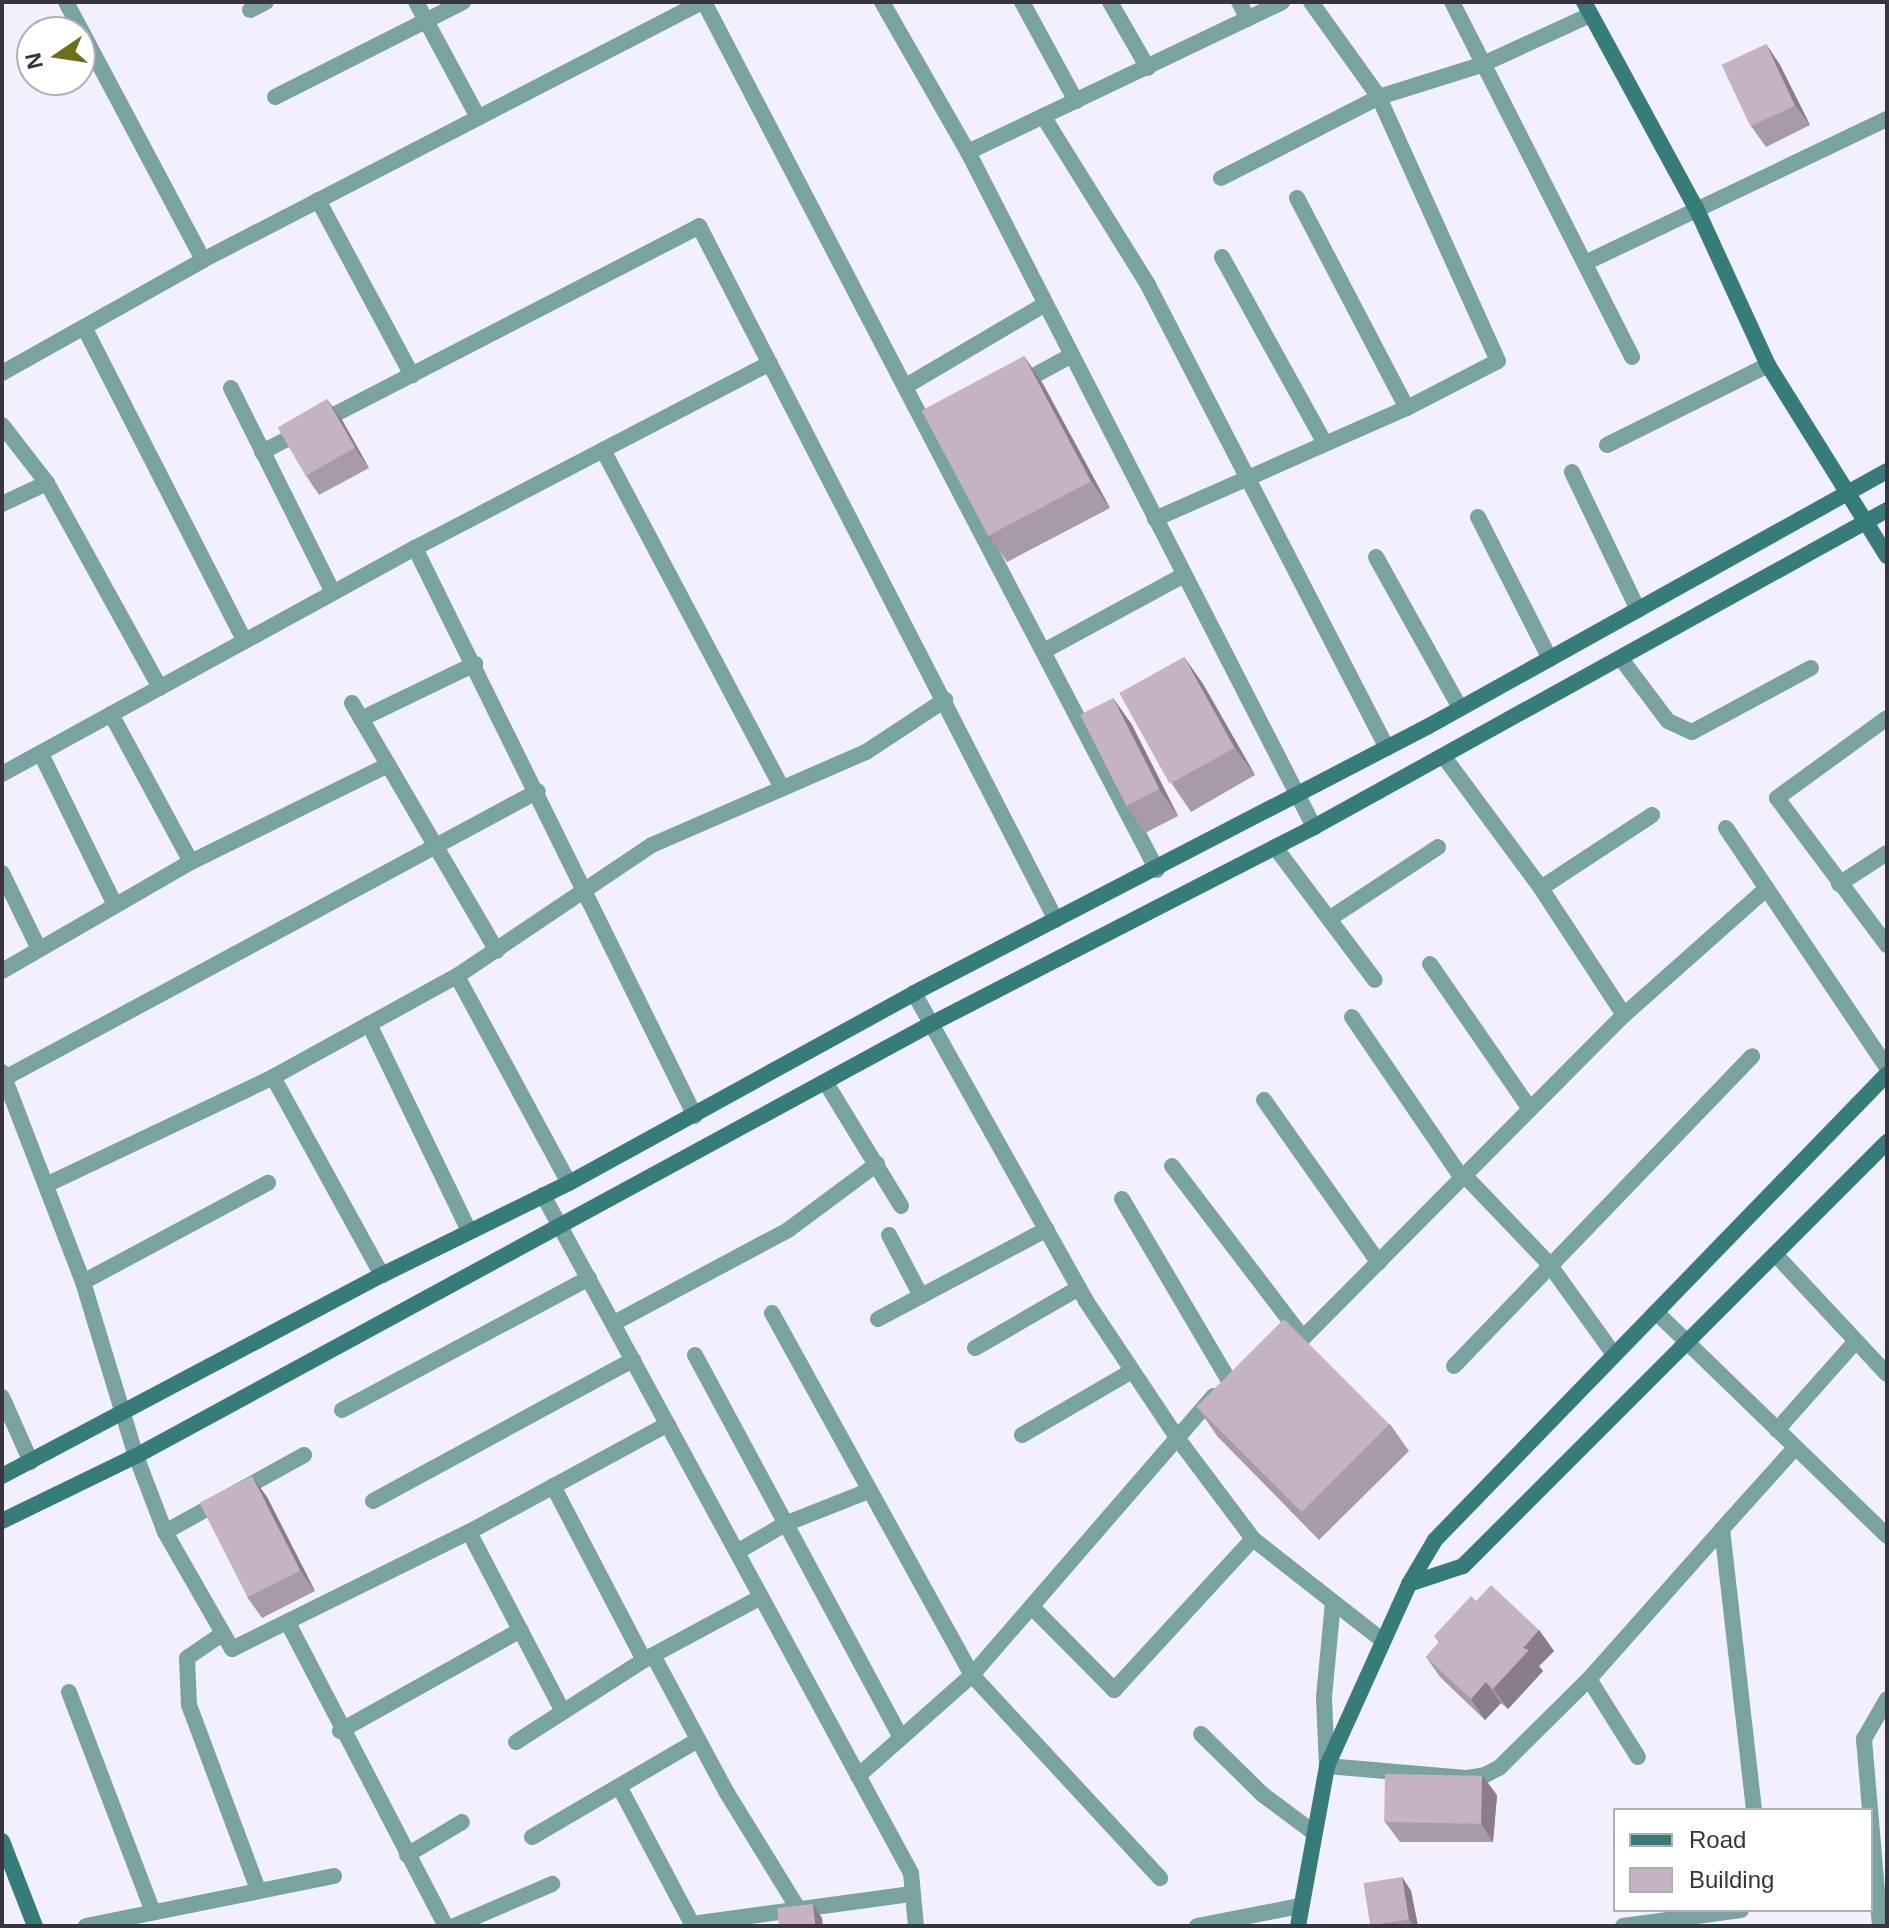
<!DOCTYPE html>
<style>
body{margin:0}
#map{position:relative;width:1889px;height:1928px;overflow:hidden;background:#f2f0fe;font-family:Arial,sans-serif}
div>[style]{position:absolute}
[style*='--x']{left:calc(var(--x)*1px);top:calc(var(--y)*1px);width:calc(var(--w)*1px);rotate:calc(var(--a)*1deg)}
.street>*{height:16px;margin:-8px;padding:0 8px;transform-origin:8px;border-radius:8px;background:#78a3a1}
.secondary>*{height:16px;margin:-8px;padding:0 8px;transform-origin:8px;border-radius:8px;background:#367c7a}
.wall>*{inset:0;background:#a99aa9}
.shaded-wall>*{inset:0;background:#8a7d89}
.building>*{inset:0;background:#c5b3c4;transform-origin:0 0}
span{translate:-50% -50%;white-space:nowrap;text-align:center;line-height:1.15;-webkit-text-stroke:6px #fff;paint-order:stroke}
.frame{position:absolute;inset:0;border:4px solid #37363f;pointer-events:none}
.legend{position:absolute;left:1613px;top:1808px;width:260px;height:104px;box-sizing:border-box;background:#fff;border:2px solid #afafb2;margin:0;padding:10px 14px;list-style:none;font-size:24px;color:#37363f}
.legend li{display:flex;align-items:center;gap:16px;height:40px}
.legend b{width:40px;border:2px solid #afafb2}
.north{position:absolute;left:16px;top:16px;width:80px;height:80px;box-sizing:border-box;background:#fff;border:2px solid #afafb2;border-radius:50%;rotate:257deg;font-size:22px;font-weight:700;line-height:32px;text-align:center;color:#37363f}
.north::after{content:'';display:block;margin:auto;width:28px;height:36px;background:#6a7016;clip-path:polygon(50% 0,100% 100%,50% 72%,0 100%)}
</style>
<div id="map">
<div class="street">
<div style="--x:66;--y:2;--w:292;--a:62"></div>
<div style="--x:416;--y:2;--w:131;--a:61.7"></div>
<div style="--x:704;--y:2;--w:979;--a:62.44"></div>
<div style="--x:882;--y:2;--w:173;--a:60.2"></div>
<div style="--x:968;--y:152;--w:759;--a:62.86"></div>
<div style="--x:1022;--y:2;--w:113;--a:61.4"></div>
<div style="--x:1110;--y:2;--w:76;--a:60.1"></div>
<div style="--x:1239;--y:2;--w:19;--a:62"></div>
<div style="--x:1452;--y:2;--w:398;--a:63.1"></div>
<div style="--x:250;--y:10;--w:18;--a:-27"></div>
<div style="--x:275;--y:97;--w:211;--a:-26.8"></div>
<div style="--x:1043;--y:116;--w:199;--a:58.1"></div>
<div style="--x:1148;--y:285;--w:521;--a:62.7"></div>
<div style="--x:968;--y:152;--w:348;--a:-25.5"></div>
<div style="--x:1221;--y:178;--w:178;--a:-27.1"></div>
<div style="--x:1379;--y:97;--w:107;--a:-17.4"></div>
<div style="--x:1481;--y:65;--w:120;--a:-24.6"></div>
<div style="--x:1297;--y:198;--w:237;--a:62.4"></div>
<div style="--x:318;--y:200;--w:199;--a:61.8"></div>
<div style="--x:1222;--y:257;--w:209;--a:61.1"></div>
<div style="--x:1585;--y:263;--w:335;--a:-25.5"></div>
<div style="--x:84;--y:327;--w:353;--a:62.9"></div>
<div style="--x:2;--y:373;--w:231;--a:-29.3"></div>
<div style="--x:203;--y:260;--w:562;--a:-27.34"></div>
<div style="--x:1019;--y:384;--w:60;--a:-28.7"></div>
<div style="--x:906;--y:386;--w:161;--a:-30.5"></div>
<div style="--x:231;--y:388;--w:229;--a:63.5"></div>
<div style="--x:2;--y:425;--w:73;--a:52.2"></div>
<div style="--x:47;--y:483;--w:50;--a:155"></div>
<div style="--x:1607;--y:445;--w:180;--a:-26.4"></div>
<div style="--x:603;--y:450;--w:382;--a:62.1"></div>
<div style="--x:262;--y:452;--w:492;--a:-27.3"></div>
<div style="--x:699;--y:226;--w:780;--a:62.78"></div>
<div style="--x:1572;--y:472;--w:153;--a:64.4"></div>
<div style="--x:47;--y:483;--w:234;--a:61.1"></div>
<div style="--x:1478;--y:517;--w:159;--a:63.1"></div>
<div style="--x:1155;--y:519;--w:275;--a:-23.8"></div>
<div style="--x:1407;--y:408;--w:102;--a:-27.3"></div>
<div style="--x:1498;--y:361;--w:290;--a:-114.3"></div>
<div style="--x:1379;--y:97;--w:117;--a:-125.6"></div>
<div style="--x:415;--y:548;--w:633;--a:63.76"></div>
<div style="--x:1376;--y:557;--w:171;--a:60.9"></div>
<div style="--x:1044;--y:651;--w:159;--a:-28.5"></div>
<div style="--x:1622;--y:660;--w:76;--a:53"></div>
<div style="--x:1668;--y:721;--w:26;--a:25"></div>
<div style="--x:1692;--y:732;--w:135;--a:-28.3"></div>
<div style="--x:352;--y:703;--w:287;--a:59.7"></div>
<div style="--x:111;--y:714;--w:168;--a:61.6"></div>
<div style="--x:1887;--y:718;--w:136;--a:144"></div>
<div style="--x:1777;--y:798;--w:184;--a:53.2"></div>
<div style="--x:361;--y:719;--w:127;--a:-25.8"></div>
<div style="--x:42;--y:756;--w:166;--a:63.9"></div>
<div style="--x:2;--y:774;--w:471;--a:-28.7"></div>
<div style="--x:415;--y:548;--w:400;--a:-27.5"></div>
<div style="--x:1726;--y:828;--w:289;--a:56.1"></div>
<div style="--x:1275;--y:847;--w:166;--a:53.1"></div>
<div style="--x:2;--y:873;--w:82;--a:64.1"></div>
<div style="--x:1839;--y:884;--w:57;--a:-32.9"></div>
<div style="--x:1541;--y:888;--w:133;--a:-33.3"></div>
<div style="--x:1332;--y:917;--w:127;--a:-33.4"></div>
<div style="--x:1430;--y:964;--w:176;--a:55.4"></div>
<div style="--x:2;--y:971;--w:218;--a:-30"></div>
<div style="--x:191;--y:862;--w:220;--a:-26.2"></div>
<div style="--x:457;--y:976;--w:235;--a:61.6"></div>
<div style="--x:914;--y:993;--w:353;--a:60.8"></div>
<div style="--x:1086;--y:1301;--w:166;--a:56.3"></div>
<div style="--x:1178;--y:1439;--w:125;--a:53.1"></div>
<div style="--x:1253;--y:1539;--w:165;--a:38.1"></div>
<div style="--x:1624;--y:1015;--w:191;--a:-41.6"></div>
<div style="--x:1352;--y:1017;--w:195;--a:55.7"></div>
<div style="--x:369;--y:1024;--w:230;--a:64.2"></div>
<div style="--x:2;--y:1072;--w:225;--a:68.9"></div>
<div style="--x:83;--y:1282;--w:182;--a:73.1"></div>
<div style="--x:136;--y:1456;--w:81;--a:69.1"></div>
<div style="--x:165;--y:1532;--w:135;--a:60.2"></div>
<div style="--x:232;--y:1649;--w:264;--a:-26.3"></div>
<div style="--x:469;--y:1532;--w:226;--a:-28.5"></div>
<div style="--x:273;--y:1077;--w:226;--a:61.2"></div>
<div style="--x:5;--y:1078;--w:605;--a:-28.3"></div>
<div style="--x:826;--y:1083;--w:144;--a:58.6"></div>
<div style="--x:1264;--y:1100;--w:199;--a:54.8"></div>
<div style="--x:1172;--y:1166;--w:216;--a:52.7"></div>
<div style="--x:1466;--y:1177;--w:120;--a:46.3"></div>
<div style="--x:1549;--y:1264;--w:110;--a:54.3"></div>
<div style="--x:46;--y:1185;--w:251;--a:-25.4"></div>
<div style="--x:273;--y:1077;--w:210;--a:-28.8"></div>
<div style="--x:457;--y:976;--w:235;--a:-33.9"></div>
<div style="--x:652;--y:845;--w:233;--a:-23.5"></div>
<div style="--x:866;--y:752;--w:95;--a:-33.4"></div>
<div style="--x:543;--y:1195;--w:771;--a:61.51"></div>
<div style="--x:911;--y:1873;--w:53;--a:84.6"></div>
<div style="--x:1122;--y:1199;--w:209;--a:59.5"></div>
<div style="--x:889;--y:1235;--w:69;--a:62.3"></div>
<div style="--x:1775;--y:1254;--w:164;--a:47"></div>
<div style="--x:83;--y:1282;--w:210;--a:-28.2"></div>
<div style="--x:1656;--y:1312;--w:322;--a:44.1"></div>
<div style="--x:772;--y:1313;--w:414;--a:61.1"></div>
<div style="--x:972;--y:1675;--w:277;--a:47.2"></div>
<div style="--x:878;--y:1319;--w:191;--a:-28"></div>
<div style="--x:614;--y:1323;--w:197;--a:-28.1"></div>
<div style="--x:788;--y:1230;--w:111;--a:-36.6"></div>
<div style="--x:1285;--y:1342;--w:18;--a:-13"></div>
<div style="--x:1303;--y:1338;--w:455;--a:-45.2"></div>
<div style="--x:1624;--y:1015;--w:152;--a:-123.2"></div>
<div style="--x:1541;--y:888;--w:163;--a:-126.5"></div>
<div style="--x:975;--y:1348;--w:120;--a:-30"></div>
<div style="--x:695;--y:1355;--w:432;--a:61.7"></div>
<div style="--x:1454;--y:1366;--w:430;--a:-46.1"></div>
<div style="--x:2;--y:1397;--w:71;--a:66"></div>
<div style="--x:342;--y:1410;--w:280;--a:-28.1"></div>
<div style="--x:1777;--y:1430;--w:119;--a:-48.4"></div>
<div style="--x:1022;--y:1435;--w:127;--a:-30.2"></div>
<div style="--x:553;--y:1486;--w:196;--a:62.4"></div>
<div style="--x:373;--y:1501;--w:296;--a:-28.5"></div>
<div style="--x:1722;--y:1529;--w:109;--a:-48"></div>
<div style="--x:165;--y:1532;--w:159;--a:-29"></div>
<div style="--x:469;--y:1532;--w:203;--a:62.4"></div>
<div style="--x:737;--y:1552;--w:56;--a:-30.3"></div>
<div style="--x:785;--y:1524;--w:87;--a:-21.6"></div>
<div style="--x:1333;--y:1602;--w:96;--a:95.4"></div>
<div style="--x:1324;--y:1698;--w:68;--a:87.5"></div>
<div style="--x:1327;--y:1766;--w:142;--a:4.9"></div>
<div style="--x:1468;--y:1778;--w:17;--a:-10"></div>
<div style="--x:1485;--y:1775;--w:16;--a:-27"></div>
<div style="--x:1499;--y:1768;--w:127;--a:-44.7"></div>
<div style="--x:1589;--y:1679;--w:200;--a:-48.4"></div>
<div style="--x:1722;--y:1529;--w:283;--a:83.5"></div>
<div style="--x:1032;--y:1607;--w:117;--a:45.3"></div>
<div style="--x:1114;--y:1690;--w:205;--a:-47.4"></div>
<div style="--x:288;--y:1623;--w:342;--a:62.5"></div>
<div style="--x:222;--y:1634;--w:42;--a:145.6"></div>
<div style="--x:187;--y:1658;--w:47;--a:87.6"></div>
<div style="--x:189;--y:1705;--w:197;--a:69.5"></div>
<div style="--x:654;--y:1657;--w:154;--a:61.8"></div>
<div style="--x:727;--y:1793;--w:134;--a:58.4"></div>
<div style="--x:1589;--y:1679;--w:92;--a:57.9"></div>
<div style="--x:69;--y:1692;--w:235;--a:69.1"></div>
<div style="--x:340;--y:1731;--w:207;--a:-29.2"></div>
<div style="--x:1201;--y:1734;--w:86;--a:44.5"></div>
<div style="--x:1262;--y:1794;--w:64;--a:36.7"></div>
<div style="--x:516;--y:1742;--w:152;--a:-32.6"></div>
<div style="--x:644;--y:1660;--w:133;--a:-28.3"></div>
<div style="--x:858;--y:1776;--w:152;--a:-41.5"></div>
<div style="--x:972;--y:1675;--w:369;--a:-49.1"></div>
<div style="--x:620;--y:1788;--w:154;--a:62.1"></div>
<div style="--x:692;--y:1924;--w:220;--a:-7.8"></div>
<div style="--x:532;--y:1837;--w:192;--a:-30.3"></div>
<div style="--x:407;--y:1855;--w:64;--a:-31"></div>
<div style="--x:86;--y:1926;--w:253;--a:-11.4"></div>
<div style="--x:454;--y:1926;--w:107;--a:-23.2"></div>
<div style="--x:1197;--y:1926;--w:105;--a:-11"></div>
<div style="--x:1623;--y:1926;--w:119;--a:-7.7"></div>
<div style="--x:1880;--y:1926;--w:188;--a:-94.9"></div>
<div style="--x:1864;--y:1739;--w:46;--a:-60.1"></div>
</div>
<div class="secondary">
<div style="--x:1584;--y:2;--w:237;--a:61.5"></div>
<div style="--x:1697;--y:210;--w:170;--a:65.4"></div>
<div style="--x:1768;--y:365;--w:225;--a:58.1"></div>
<div style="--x:2;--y:1476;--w:430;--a:-27.9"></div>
<div style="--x:382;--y:1275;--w:208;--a:-26.2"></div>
<div style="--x:569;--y:1183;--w:394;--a:-28.8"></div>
<div style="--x:914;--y:993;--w:578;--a:-27.41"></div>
<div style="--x:1427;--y:727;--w:526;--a:-29.1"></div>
<div style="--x:2;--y:1521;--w:149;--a:-25.9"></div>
<div style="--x:136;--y:1456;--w:905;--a:-28.52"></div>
<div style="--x:931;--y:1024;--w:431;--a:-27.2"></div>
<div style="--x:1314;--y:827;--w:655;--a:-28.95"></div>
<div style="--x:1409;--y:1584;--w:57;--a:-18.4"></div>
<div style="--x:1463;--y:1566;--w:600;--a:-45"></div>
<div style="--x:2;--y:1841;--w:91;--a:68.8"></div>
<div style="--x:1298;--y:1926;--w:163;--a:-79.7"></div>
<div style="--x:1327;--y:1766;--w:200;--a:-65.7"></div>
<div style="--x:1409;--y:1584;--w:51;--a:-59.4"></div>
<div style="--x:1435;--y:1540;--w:649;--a:-45.87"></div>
</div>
<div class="wall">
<div style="clip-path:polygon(1766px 44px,1780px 65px,1810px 125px,1766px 147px,1751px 126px)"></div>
<div style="clip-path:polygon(1024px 356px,1043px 384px,1110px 508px,1007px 562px,988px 534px)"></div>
<div style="clip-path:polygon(327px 399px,342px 420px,369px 468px,319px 495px,305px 474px)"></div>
<div style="clip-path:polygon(1184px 657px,1203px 684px,1255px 775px,1191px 812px,1172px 784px)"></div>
<div style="clip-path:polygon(1113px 698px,1132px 725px,1178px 816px,1145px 833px,1126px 806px)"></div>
<div style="clip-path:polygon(1198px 1408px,1390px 1424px,1409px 1451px,1319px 1540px,1217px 1436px)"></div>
<div style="clip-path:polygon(267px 1497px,315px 1591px,262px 1618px,247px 1597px)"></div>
<div style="clip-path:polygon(1476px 1601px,1539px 1630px,1554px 1651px,1539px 1666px,1543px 1671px,1508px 1709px,1501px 1703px,1485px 1720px,1440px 1677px,1426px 1657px,1439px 1642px,1434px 1636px)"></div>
<div style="clip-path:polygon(1497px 1795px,1493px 1842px,1400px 1842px,1385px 1822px)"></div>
<div style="clip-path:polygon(1402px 1877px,1411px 1891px,1418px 1926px,1372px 1926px)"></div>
</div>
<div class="shaded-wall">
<div style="clip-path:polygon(1766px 44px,1780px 65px,1810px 125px,1795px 105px)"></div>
<div style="clip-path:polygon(1024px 356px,1043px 384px,1110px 508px,1091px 481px)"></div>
<div style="clip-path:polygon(327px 399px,342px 420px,369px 468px,355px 448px)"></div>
<div style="clip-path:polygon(1184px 657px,1203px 684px,1255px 775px,1235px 748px)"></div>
<div style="clip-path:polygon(1113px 698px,1132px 725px,1178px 816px,1159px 789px)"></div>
<div style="clip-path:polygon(252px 1476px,267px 1497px,315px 1591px,300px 1570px)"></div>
<div style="clip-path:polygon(1539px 1630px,1554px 1651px,1539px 1666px,1543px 1671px,1508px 1709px,1493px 1689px,1523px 1648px)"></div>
<div style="clip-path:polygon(1486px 1682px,1501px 1703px,1485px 1720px,1471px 1699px)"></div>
<div style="clip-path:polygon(1482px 1775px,1497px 1795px,1493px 1842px,1479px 1821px)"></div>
<div style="clip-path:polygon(1402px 1877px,1411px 1891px,1418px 1926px,1414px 1926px,1409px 1919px)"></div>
<div style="clip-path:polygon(813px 1904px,822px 1918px,823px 1926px,815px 1926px)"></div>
</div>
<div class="building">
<div style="left:1766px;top:44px;width:68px;height:49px;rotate:65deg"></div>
<div style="left:1024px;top:356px;width:142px;height:116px;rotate:62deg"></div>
<div style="left:327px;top:399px;width:56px;height:57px;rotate:60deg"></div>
<div style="left:1184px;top:657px;width:104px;height:74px;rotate:61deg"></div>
<div style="left:1113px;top:698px;width:102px;height:37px;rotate:63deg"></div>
<div style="left:1284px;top:1319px;width:149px;height:124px;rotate:45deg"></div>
<div style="left:252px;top:1476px;width:106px;height:59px;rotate:63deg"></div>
<div style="clip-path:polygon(1491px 1585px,1539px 1630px,1523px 1648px,1529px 1650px,1493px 1689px,1486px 1682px,1471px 1699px,1426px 1657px,1440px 1641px,1434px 1636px,1471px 1596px,1476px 1601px)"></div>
<div style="left:1385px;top:1774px;width:97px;height:48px;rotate:1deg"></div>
<div style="left:1402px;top:1877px;width:43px;height:39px;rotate:81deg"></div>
<div style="clip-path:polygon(813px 1904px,815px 1926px,779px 1926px,777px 1908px)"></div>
</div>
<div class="frame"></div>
<ul class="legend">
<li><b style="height:10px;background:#367c7a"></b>Road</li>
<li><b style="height:22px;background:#c5b3c4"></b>Building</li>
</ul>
<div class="north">N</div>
</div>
